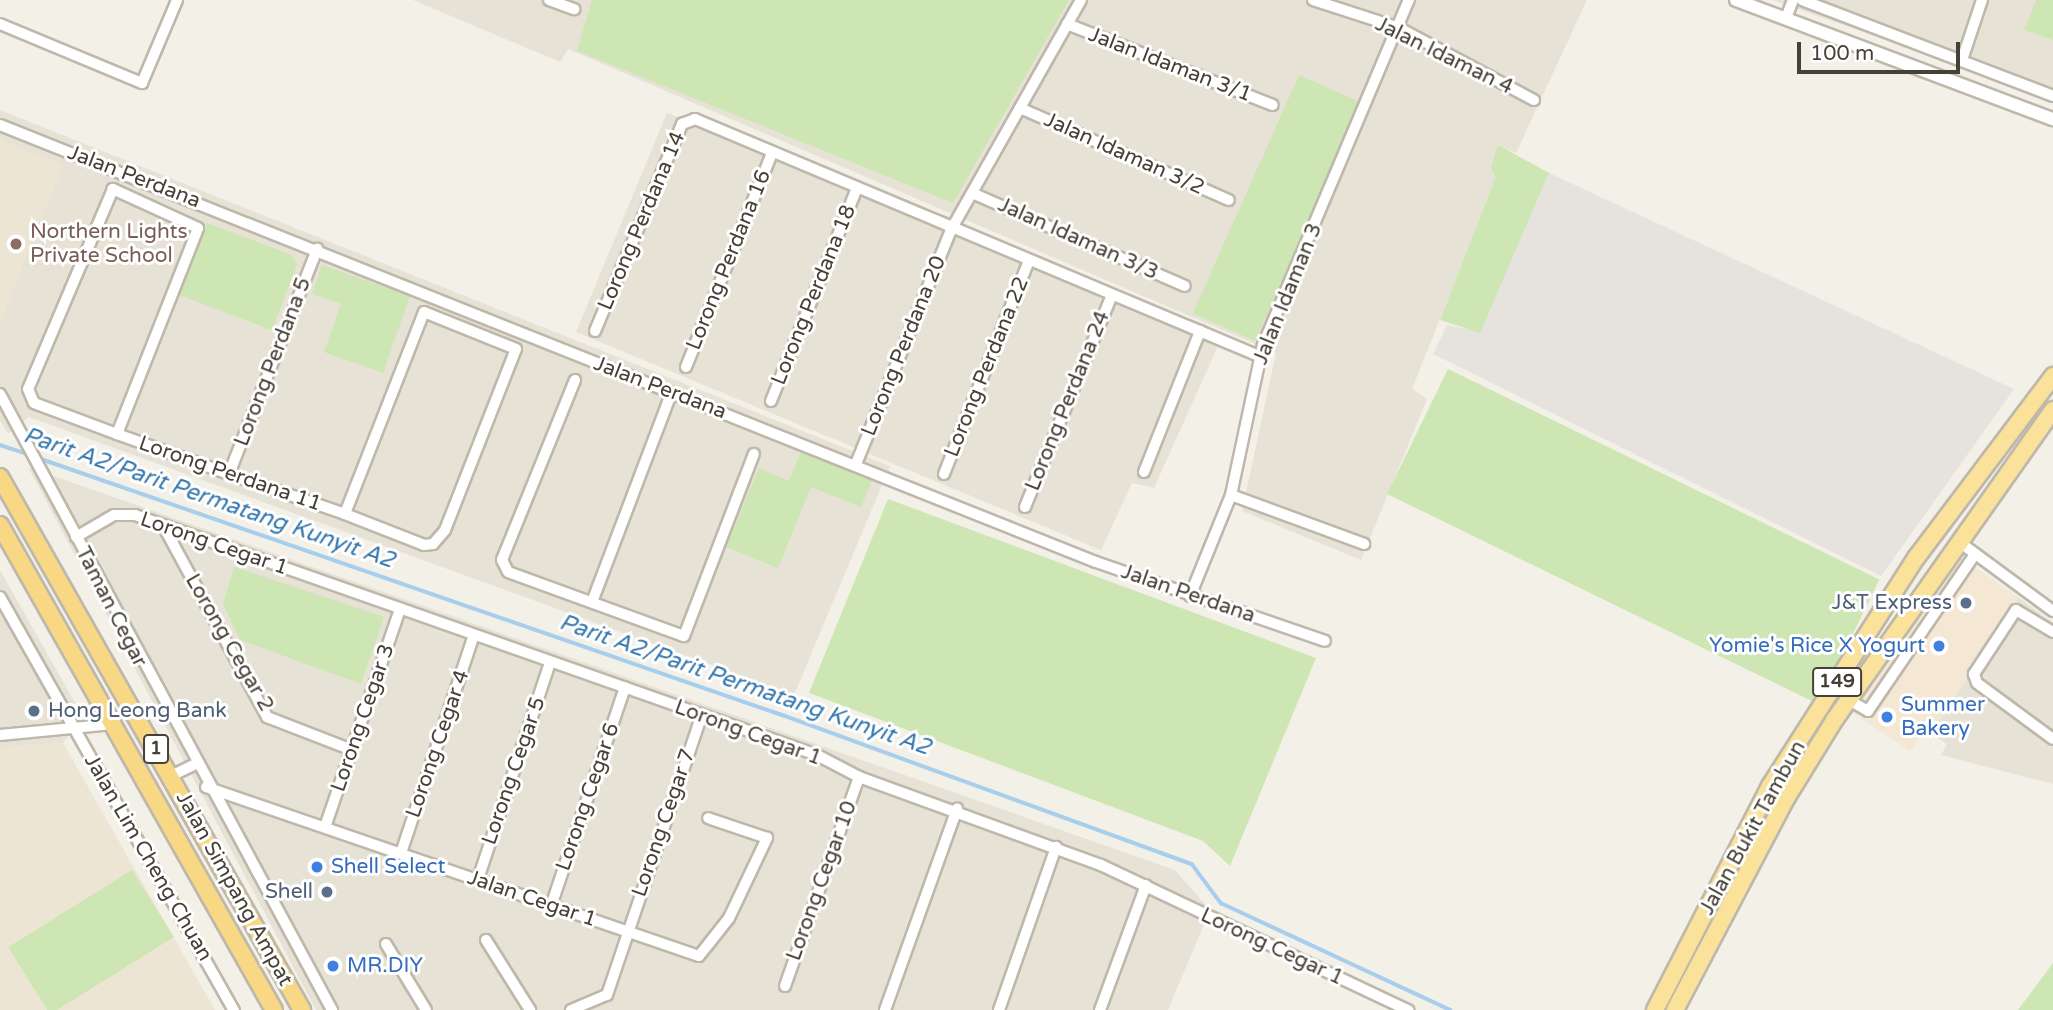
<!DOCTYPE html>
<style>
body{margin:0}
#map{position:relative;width:2053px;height:1010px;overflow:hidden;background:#f3f0e8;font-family:"Varela Round",sans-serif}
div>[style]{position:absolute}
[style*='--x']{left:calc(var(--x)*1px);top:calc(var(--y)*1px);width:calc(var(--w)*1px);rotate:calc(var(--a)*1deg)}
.residential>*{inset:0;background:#e7e2d6}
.commercial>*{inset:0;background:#f4e8d4}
.industrial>*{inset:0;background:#e6e2dd}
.education>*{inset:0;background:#ece5d3}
.green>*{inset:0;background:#cde6b3;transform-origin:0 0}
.stream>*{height:3.5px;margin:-1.75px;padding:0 1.75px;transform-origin:1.75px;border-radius:1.75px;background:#a7ceed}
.roads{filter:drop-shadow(2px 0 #beb8ab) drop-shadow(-2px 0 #beb8ab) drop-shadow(0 2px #beb8ab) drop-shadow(0 -2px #beb8ab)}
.minor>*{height:10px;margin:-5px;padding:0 5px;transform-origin:5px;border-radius:5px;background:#fff}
.tertiary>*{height:12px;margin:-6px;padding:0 6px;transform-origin:6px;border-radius:6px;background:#fff}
.primary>*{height:16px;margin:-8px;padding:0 8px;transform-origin:8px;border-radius:8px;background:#fae29b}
.trunk>*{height:16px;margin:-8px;padding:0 8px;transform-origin:8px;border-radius:8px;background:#f8d885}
.dots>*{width:19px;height:19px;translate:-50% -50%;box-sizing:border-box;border:4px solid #fff;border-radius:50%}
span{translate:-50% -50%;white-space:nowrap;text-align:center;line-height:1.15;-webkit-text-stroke:6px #fff;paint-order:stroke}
.shield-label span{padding:2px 5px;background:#fff;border:2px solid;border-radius:5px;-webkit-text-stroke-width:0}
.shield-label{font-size:19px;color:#464137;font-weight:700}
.street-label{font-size:21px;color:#464137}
.education-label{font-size:21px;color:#785e54}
.left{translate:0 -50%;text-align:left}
.service-label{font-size:21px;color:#4e5e75}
.right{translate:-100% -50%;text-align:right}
.shop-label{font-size:21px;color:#366cbe}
.water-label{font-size:23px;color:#3577ae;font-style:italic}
.scale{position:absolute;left:1797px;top:42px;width:163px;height:32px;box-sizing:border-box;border:4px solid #464137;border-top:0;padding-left:9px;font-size:21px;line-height:24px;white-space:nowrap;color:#464137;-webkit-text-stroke:5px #fff;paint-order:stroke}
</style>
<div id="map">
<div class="residential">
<div style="clip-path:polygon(413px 0,1587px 0,1516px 153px,1499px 146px,1491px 168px,1497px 177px,1412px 389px,1427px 399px,1361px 560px,1242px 511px,1276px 353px,568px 49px,560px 62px)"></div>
<div style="clip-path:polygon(1772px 0,2053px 0,2053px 99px)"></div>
<div style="clip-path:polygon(0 110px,890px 466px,794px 695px,29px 417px,8px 434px,0 421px)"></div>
<div style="clip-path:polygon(667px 113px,1223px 335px,1154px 488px,1132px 483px,1101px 550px,576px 332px)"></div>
<div style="clip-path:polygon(28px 467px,1175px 870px,1210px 910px,1168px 1010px,316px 1010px)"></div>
<div style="clip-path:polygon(0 570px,83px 717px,63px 743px,0 748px)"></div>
<div style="clip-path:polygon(2018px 597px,2053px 623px,2053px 784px,1941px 755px,1947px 744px,1931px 734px)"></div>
</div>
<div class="commercial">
<div style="clip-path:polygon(1960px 557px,2018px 597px,1931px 734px,1925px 730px,1910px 751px,1853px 713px)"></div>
</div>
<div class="industrial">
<div style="clip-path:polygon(1549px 173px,2014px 389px,1881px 576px,1433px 354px,1447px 325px,1480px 332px)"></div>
</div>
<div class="education">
<div style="clip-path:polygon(0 140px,63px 165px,0 324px)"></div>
<div style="clip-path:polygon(63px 743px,215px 1010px,0 1010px,0 748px)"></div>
</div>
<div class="green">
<div style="clip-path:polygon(592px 0,1069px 0,953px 203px,577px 51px)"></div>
<div style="clip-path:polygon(2036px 0,2053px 0,2053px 40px,2024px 30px)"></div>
<div style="left:1299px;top:75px;width:68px;height:261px;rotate:24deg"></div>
<div style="clip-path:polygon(1498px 145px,1549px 173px,1480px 333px,1440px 320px,1496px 177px,1491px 168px)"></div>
<div style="clip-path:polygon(207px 223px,292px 255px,297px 265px,272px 330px,179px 295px)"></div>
<div style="clip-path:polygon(322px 265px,410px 296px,383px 373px,324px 352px,341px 304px,312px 294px)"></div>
<div style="left:1448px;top:369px;width:480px;height:139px;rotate:26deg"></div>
<div style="clip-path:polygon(802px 449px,873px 478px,861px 507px,811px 487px,778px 568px,726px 547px,759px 468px,789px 481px)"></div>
<div style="clip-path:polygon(888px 499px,1316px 658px,1230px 866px,1203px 841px,809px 693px)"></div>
<div style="clip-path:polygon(234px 567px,384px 617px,361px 684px,240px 640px,223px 604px)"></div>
<div style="left:132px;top:870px;width:79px;height:146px;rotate:58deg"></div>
<div style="clip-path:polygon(2053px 963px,2053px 1010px,2018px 1010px)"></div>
</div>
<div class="stream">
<div style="--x:0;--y:445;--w:33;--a:18"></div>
<div style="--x:38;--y:458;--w:790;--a:19.05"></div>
<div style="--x:785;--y:716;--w:433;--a:20"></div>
<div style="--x:1192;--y:864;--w:49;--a:53.4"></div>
<div style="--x:1221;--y:903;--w:253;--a:25"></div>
</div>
<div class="roads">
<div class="minor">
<div style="--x:549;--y:0;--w:27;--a:20"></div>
<div style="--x:1313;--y:0;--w:90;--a:18"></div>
<div style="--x:1399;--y:28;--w:153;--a:28.1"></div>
<div style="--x:1802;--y:0;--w:269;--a:20.9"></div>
<div style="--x:1786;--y:18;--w:19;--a:-69"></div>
<div style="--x:0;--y:24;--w:154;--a:22.6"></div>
<div style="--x:142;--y:83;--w:90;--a:-67.1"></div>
<div style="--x:1067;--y:24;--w:221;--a:21.5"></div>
<div style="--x:1962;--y:60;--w:63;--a:-71.6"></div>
<div style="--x:1020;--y:108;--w:228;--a:23.8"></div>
<div style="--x:0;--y:125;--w:1180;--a:21.74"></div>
<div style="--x:1096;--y:562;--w:242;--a:19"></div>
<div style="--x:972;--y:193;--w:232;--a:23.6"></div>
<div style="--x:595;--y:331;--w:225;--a:-67.2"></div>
<div style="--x:682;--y:124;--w:14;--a:-21"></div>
<div style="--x:695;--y:119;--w:612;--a:22.79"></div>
<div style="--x:686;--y:367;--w:231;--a:-68.1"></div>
<div style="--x:575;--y:380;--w:194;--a:112.1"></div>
<div style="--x:502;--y:560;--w:13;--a:63"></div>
<div style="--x:508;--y:572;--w:187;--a:20"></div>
<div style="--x:684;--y:636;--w:195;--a:-69"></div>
<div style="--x:0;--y:394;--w:700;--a:61.68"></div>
<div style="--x:771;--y:401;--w:230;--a:-68"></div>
<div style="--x:117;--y:434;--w:221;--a:-68.5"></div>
<div style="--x:198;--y:228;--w:94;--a:-155.4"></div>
<div style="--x:113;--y:189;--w:217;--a:113"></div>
<div style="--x:28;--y:389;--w:15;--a:67"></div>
<div style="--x:34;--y:403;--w:89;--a:20.5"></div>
<div style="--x:117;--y:434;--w:119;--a:19.7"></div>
<div style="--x:229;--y:474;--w:123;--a:19"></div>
<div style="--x:345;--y:514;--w:85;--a:21.4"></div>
<div style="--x:424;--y:545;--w:9;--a:-6"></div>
<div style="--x:433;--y:544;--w:18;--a:-49"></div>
<div style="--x:445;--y:530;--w:194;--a:-68.6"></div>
<div style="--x:516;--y:349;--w:99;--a:-158.1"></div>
<div style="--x:424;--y:312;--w:217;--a:111.4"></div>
<div style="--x:856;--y:464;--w:255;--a:-67.9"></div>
<div style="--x:952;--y:228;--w:262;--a:-60.5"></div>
<div style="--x:1144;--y:472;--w:152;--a:-68.3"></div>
<div style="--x:229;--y:474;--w:242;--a:-68.6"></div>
<div style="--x:944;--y:474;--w:230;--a:-68.3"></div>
<div style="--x:1231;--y:495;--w:142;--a:20.2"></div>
<div style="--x:1025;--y:507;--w:229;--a:-67.7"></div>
<div style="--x:165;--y:529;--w:214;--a:61.5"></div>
<div style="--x:267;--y:717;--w:91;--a:21.2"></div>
<div style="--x:76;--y:537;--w:44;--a:-30.1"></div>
<div style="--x:114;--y:515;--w:21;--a:0"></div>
<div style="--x:135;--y:515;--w:723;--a:19.39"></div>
<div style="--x:817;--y:755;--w:47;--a:27.6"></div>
<div style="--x:859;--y:777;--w:258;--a:20"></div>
<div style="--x:1101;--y:865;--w:340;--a:25.3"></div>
<div style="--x:1958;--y:541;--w:118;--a:36.4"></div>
<div style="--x:1190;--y:596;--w:109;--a:-67.9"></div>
<div style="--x:1231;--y:495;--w:153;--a:-78"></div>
<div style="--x:1263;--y:345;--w:375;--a:-67.1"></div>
<div style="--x:0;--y:597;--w:475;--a:60.5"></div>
<div style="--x:592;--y:602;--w:222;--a:-69.2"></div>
<div style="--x:2053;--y:632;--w:43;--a:-149.3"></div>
<div style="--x:2016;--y:610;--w:77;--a:123.3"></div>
<div style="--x:1974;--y:674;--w:9;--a:72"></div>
<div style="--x:1977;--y:683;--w:94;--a:36.4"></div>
<div style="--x:1849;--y:700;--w:22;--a:30"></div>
<div style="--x:1868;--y:711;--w:190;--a:-55.7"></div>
<div style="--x:0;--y:735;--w:116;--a:-5.5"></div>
<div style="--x:171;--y:776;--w:25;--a:-26"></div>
<div style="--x:206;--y:787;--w:521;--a:18.92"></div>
<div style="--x:699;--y:956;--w:48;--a:-51.7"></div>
<div style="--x:729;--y:918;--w:89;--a:-64.6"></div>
<div style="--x:767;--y:838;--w:62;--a:-161.3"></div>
<div style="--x:325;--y:827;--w:231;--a:-71"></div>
<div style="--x:401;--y:853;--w:230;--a:-71.5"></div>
<div style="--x:478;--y:879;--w:228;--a:-71.6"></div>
<div style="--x:551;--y:906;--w:231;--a:-71.3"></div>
<div style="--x:486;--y:940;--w:83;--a:57.8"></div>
<div style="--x:386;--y:944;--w:77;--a:58.8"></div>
<div style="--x:785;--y:986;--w:222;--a:-70.5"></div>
<div style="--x:571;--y:1010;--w:39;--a:-23"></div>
<div style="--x:607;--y:995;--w:296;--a:-71.3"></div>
<div style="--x:885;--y:1010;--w:214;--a:-70.3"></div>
<div style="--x:999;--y:1010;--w:173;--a:-70.7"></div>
<div style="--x:1100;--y:1010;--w:133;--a:-69.8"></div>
</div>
<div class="tertiary">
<div style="--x:1736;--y:0;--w:339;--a:20.6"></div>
</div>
<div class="primary">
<div style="--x:1655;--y:1010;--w:252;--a:-62.8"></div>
<div style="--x:1770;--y:786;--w:271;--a:-57.4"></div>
<div style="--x:1916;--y:558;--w:228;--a:-53"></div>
<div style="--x:1675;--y:1010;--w:241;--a:-62.3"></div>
<div style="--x:1787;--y:797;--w:92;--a:-58.4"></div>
<div style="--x:1835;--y:719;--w:378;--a:-54.8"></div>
</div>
<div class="trunk">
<div style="--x:0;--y:477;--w:613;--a:60.46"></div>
<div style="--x:0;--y:525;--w:557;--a:60.54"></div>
</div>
</div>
<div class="dots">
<div style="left:16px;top:244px;background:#8d6e63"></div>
<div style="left:1966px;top:603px;background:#5c6f8a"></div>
<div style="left:1939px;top:646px;background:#3f7fe0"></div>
<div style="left:34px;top:711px;background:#5c6f8a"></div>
<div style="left:1887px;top:717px;background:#3f7fe0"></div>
<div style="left:317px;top:867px;background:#3f7fe0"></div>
<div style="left:327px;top:892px;background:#5c6f8a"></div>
<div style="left:333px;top:966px;background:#3f7fe0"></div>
</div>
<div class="shield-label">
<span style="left:1837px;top:682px">149</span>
<span style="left:156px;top:749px">1</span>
</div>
<div class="street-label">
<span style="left:1444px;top:56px;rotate:26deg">Jalan Idaman 4</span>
<span style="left:1170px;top:65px;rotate:21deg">Jalan Idaman 3/1</span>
<span style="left:1124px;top:154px;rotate:24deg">Jalan Idaman 3/2</span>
<span style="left:134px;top:177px;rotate:21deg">Jalan Perdana</span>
<span style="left:642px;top:221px;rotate:-67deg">Lorong Perdana 14</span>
<span style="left:1078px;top:239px;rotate:24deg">Jalan Idaman 3/3</span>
<span style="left:729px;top:260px;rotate:-68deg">Lorong Perdana 16</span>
<span style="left:1288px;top:294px;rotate:-68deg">Jalan Idaman 3</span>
<span style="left:814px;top:295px;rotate:-68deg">Lorong Perdana 18</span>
<span style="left:904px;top:346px;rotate:-68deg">Lorong Perdana 20</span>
<span style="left:273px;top:362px;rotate:-69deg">Lorong Perdana 5</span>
<span style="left:987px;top:367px;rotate:-68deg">Lorong Perdana 22</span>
<span style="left:660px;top:388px;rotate:21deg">Jalan Perdana</span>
<span style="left:1068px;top:401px;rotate:-68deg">Lorong Perdana 24</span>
<span style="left:230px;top:474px;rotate:19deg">Lorong Perdana 11</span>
<span style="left:214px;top:544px;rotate:19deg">Lorong Cegar 1</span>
<span style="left:1188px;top:594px;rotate:19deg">Jalan Perdana</span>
<span style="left:111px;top:607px;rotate:63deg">Taman Cegar</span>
<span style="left:229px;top:643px;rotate:60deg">Lorong Cegar 2</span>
<span style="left:363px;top:718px;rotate:-71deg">Lorong Cegar 3</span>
<span style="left:748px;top:733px;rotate:20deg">Lorong Cegar 1</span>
<span style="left:438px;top:744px;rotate:-71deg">Lorong Cegar 4</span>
<span style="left:514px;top:771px;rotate:-71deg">Lorong Cegar 5</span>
<span style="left:588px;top:797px;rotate:-71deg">Lorong Cegar 6</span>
<span style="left:664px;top:823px;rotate:-71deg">Lorong Cegar 7</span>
<span style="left:1753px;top:828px;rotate:-61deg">Jalan Bukit Tambun</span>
<span style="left:148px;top:858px;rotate:60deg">Jalan Lim Cheng Chuan</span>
<span style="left:822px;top:881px;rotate:-70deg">Lorong Cegar 10</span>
<span style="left:234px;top:889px;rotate:61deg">Jalan Simpang Ampat</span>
<span style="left:532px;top:899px;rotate:19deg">Jalan Cegar 1</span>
<span style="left:1272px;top:947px;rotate:25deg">Lorong Cegar 1</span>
</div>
<div class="education-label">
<span class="left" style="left:30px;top:244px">Northern Lights<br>Private School</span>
</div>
<div class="service-label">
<span class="right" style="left:1952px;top:603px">J&amp;T Express</span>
<span class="left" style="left:48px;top:711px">Hong Leong Bank</span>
<span class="right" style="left:313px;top:892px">Shell</span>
</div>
<div class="shop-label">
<span class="right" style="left:1925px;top:646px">Yomie's Rice X Yogurt</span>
<span class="left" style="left:1901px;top:717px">Summer<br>Bakery</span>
<span class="left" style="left:331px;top:867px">Shell Select</span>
<span class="left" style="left:347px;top:966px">MR.DIY</span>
</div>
<div class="water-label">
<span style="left:209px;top:498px;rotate:19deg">Parit A2/Parit Permatang Kunyit A2</span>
<span style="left:745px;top:685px;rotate:19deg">Parit A2/Parit Permatang Kunyit A2</span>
</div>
<div class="scale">100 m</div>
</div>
